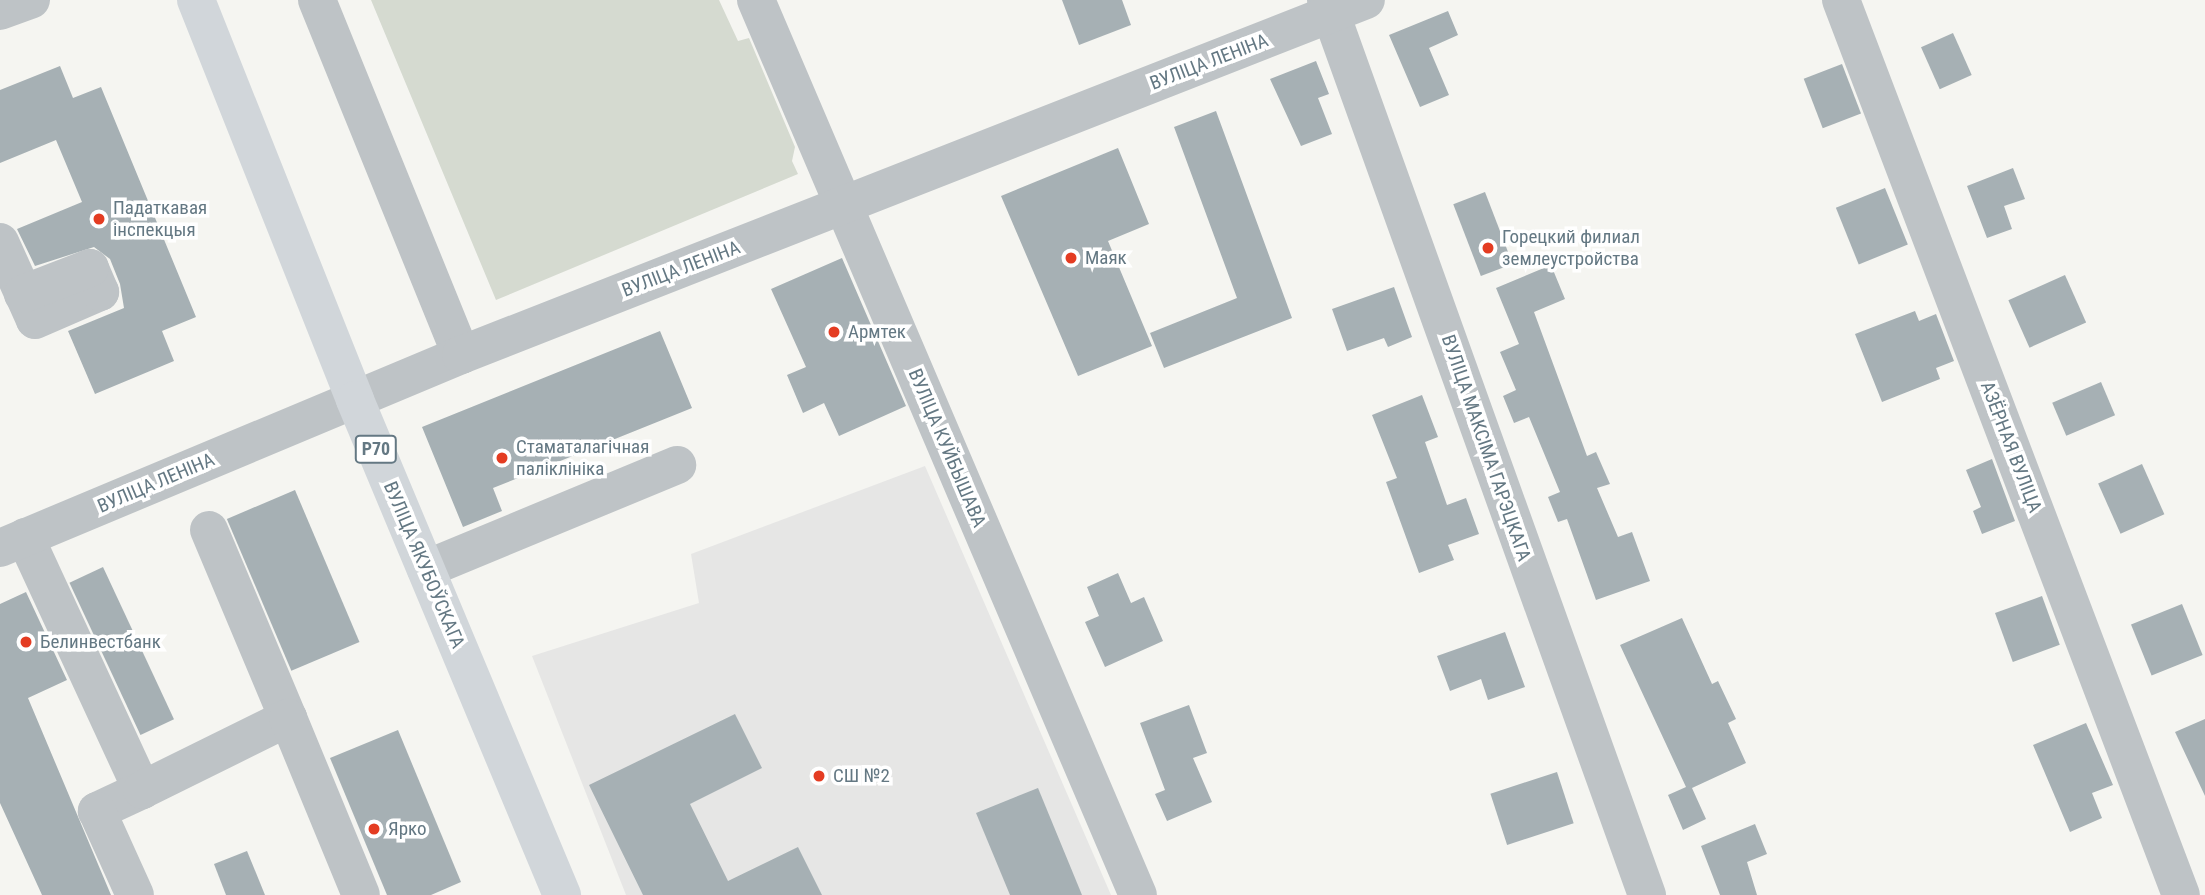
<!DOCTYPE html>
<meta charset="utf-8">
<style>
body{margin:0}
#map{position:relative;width:2205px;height:895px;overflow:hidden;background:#f5f5f1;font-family:"Roboto Condensed",sans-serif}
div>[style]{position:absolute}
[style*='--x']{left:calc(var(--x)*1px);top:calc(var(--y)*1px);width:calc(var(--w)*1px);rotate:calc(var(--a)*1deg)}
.built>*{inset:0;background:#e6e6e5}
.green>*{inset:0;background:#d5dad0}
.building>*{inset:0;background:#a6b0b4;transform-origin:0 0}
.minor>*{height:38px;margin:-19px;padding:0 19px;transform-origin:19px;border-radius:19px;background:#bec3c6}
.major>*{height:38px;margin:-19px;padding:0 19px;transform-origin:19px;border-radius:19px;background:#d1d6da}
.dots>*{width:19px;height:19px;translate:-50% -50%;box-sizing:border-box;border:4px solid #fff;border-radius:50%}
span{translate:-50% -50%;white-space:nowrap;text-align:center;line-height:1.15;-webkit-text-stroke:7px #fff;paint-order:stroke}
.shield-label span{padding:2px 5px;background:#fff;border:2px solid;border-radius:5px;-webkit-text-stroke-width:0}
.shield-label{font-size:18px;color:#647883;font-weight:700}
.street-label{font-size:19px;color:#647883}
.poi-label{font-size:19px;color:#647883}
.left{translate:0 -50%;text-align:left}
</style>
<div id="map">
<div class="built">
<div style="clip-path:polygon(925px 466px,1111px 895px,626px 895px,532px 656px,699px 603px,691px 554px)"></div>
</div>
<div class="green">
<div style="clip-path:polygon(371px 0,719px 0,738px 41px,749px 38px,795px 147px,792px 161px,798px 174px,496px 300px)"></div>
</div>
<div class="building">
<div style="clip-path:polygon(1062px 0,1122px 0,1131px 25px,1079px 45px)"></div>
<div style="clip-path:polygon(1448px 11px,1458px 35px,1429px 48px,1449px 95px,1420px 107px,1389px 35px)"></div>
<div style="left:1953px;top:33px;width:46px;height:35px;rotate:66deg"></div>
<div style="clip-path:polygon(1316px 61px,1329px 94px,1318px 98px,1332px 134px,1301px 146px,1270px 79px)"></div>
<div style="left:1842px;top:64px;width:53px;height:41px;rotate:69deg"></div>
<div style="clip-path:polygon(60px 66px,73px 98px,101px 87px,196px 317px,162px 331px,174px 361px,95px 394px,68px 331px,124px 308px,120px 284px,110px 259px,94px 247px,35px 266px,17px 229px,82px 202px,56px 140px,0 163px,0 90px)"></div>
<div style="clip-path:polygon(1216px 111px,1292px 318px,1164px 368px,1150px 333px,1237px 298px,1174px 127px)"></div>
<div style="clip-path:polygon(1118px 148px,1149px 224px,1108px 241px,1152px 346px,1078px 376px,1001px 196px)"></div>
<div style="clip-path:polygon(2013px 168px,2025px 199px,2004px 206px,2012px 229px,1987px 238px,1967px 186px)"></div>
<div style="left:1885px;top:188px;width:61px;height:53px;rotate:68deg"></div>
<div style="left:1485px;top:192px;width:77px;height:34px;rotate:69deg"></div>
<div style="clip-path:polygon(842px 258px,906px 406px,839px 436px,824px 403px,803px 413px,787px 375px,806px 367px,771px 289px)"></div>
<div style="clip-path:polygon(1551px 265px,1565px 299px,1534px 312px,1587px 456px,1596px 452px,1610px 484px,1597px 488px,1618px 537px,1632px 532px,1650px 581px,1596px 600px,1567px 519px,1558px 522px,1548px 497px,1560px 492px,1529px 417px,1514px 423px,1503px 396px,1516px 390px,1500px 352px,1519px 344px,1496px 288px)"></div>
<div style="left:2065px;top:275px;width:52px;height:62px;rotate:66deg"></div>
<div style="clip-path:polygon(1394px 287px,1412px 337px,1388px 347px,1384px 338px,1347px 351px,1332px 309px)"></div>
<div style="clip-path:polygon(1915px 311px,1919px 321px,1936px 314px,1954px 361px,1936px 368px,1940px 379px,1882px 402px,1855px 334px)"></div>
<div style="clip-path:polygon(660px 331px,692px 408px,493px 488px,502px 511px,463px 527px,422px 427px)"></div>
<div style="left:2101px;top:382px;width:36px;height:53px;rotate:67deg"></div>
<div style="clip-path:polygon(1422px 395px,1438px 437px,1425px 442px,1447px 505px,1466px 498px,1479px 534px,1448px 545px,1454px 560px,1419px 573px,1386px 482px,1397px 478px,1372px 415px)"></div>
<div style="clip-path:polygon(1992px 459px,2015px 521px,1982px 534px,1973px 511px,1981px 507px,1966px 470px)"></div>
<div style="left:2142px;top:464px;width:55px;height:48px;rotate:66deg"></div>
<div style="left:295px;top:490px;width:165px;height:74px;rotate:67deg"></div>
<div style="left:103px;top:567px;width:168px;height:37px;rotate:65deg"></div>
<div style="clip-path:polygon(1118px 573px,1131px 603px,1144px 597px,1163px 641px,1105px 667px,1085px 622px,1099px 616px,1087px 587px)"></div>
<div style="clip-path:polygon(26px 592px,67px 680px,28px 698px,111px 895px,42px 895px,0 803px,0 604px)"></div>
<div style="left:2042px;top:596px;width:52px;height:50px;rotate:70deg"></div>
<div style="left:2182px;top:604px;width:55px;height:55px;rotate:68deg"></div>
<div style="clip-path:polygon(1682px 618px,1712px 684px,1718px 681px,1736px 719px,1728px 723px,1746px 763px,1692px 788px,1706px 819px,1683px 830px,1668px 795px,1686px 787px,1620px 645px)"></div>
<div style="clip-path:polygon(1505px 632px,1525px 687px,1488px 700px,1481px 679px,1450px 691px,1437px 656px)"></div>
<div style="clip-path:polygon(1189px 705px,1207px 753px,1193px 758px,1212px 802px,1167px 821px,1155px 794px,1165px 790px,1140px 723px)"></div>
<div style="clip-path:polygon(735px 714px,762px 768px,690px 804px,728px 881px,798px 847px,822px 895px,643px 895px,589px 785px)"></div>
<div style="clip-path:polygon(2205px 719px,2205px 796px,2175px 732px)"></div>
<div style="clip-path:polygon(2086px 723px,2113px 785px,2092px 793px,2102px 818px,2070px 832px,2033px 745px)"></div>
<div style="clip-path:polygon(398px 730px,461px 882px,431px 895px,387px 895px,330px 758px)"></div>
<div style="left:1557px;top:772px;width:54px;height:70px;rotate:72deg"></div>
<div style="clip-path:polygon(1038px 788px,1082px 895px,1010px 895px,976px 813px)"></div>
<div style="clip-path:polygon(1755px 824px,1767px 854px,1747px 862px,1757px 895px,1720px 895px,1701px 846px)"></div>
<div style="clip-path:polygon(247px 851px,265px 895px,226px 895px,214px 864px)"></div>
</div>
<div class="minor">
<div style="--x:317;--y:0;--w:383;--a:67.9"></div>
<div style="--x:756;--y:0;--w:973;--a:66.89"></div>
<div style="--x:1326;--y:0;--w:951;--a:70.27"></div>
<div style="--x:1841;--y:0;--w:957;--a:69.2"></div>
<div style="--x:0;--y:11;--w:33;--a:-20"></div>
<div style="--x:0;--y:242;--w:85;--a:65.8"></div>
<div style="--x:35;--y:320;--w:71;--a:-23.3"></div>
<div style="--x:100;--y:292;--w:26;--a:-113"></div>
<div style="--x:90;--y:268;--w:72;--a:158.8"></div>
<div style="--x:209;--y:530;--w:204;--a:67.2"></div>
<div style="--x:25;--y:537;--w:279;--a:65.2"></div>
<div style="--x:142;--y:790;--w:50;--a:155"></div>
<div style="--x:97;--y:811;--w:92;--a:65.7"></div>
<div style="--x:0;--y:548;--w:500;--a:-22.7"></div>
<div style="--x:461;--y:355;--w:972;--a:-21.42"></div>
<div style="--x:426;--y:569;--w:272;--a:-22.5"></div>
<div style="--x:142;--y:790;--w:163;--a:-26.3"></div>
<div style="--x:288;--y:718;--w:191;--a:67.6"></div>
</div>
<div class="major">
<div style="--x:196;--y:0;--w:430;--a:68.3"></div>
<div style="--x:355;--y:400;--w:537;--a:67.31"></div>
</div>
<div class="dots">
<div style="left:99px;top:219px;background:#e43c22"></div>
<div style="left:1488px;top:248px;background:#e43c22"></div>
<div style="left:1071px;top:258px;background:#e43c22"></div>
<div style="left:834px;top:332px;background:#e43c22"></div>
<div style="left:502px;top:458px;background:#e43c22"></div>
<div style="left:26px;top:642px;background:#e43c22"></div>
<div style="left:819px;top:776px;background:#e43c22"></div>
<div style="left:374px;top:829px;background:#e43c22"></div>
</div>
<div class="shield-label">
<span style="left:376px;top:449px">Р70</span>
</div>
<div class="street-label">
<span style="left:1209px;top:62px;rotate:-21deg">ВУЛІЦА ЛЕНІНА</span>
<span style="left:681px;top:269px;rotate:-21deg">ВУЛІЦА ЛЕНІНА</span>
<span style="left:2011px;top:447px;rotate:69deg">АЗЁРНАЯ ВУЛІЦА</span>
<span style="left:947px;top:448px;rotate:67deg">ВУЛІЦА КУЙБЫШАВА</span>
<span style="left:1486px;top:448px;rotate:71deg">ВУЛІЦА МАКСІМА ГАРЭЦКАГА</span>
<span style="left:156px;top:483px;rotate:-23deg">ВУЛІЦА ЛЕНІНА</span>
<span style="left:424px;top:565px;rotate:67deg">ВУЛІЦА ЯКУБОЎСКАГА</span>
</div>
<div class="poi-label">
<span class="left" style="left:113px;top:219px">Падаткавая<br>інспекцыя</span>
<span class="left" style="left:1502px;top:248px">Горецкий филиал<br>землеустройства</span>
<span class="left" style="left:1085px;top:258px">Маяк</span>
<span class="left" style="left:848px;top:332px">Армтек</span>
<span class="left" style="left:516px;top:458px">Стаматалагічная<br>паліклініка</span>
<span class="left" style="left:40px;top:642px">Белинвестбанк</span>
<span class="left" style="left:833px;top:776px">СШ №2</span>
<span class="left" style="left:388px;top:829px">Ярко</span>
</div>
</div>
